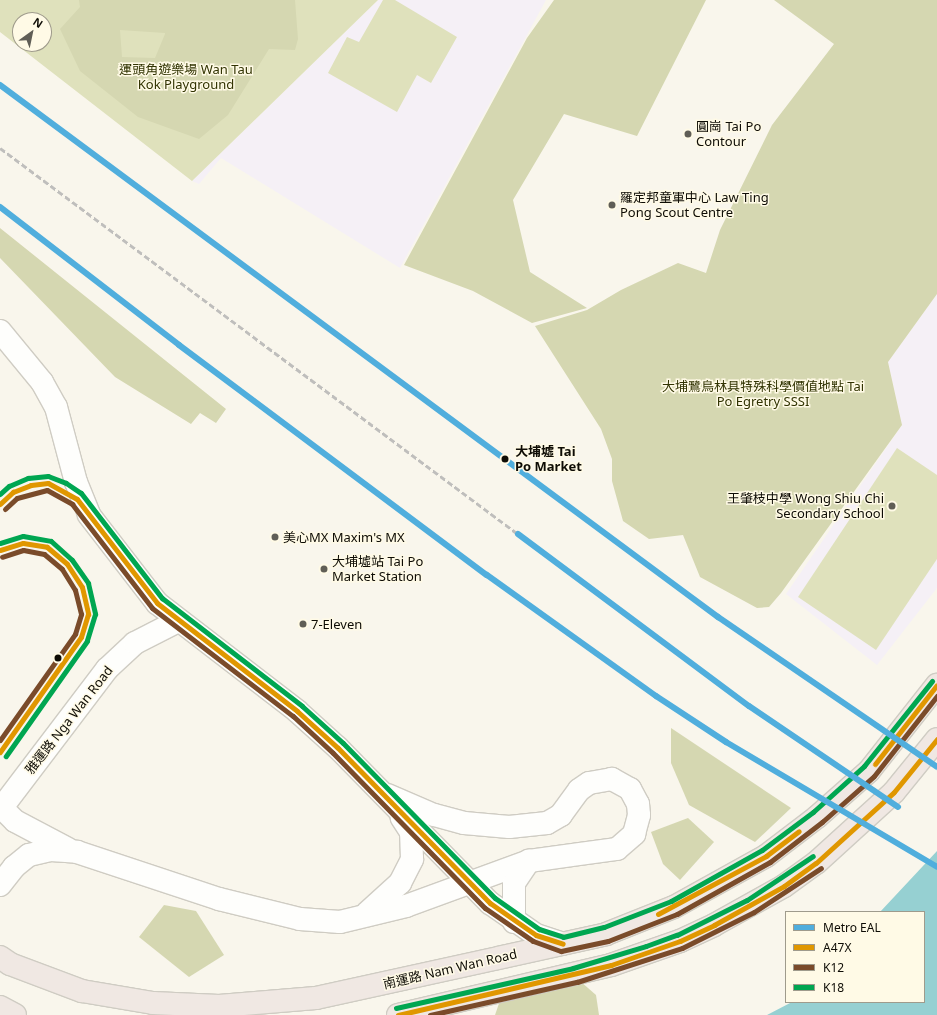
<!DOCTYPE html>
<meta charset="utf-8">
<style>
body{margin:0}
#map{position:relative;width:937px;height:1015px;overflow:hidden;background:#f9f6ec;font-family:"Noto Sans","Noto Sans TC",sans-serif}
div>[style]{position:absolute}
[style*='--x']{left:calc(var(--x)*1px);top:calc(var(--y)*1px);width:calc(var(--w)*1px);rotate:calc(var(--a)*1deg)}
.education>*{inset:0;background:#f5f0f6}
.green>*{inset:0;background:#dfe1bc}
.forest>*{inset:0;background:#d5d7b1}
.water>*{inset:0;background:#96d0d2}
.roads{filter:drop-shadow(1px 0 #cfccc3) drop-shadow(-1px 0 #cfccc3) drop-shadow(0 1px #cfccc3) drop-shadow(0 -1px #cfccc3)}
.minor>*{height:22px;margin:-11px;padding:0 11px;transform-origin:11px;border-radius:11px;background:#fefefc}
.major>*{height:22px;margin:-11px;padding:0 11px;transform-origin:11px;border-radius:11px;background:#f0e8e3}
.rail>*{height:3px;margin-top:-1.5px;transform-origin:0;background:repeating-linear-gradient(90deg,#bfbebc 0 6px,transparent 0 9px)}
.bus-1>*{height:5px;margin:-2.5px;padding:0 2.5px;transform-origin:2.5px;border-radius:2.5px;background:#e09700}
.bus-2>*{height:5px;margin:-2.5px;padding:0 2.5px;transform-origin:2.5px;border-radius:2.5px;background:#7a4b2a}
.bus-3>*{height:5px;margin:-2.5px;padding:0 2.5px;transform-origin:2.5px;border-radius:2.5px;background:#00a651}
.metro-1>*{height:6px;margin:-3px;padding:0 3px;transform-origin:3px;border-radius:3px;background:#50aedd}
.dots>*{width:11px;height:11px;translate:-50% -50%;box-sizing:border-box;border:2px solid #fffae6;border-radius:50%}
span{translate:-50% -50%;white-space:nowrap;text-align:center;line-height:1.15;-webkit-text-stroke:3px #fffae6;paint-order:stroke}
.park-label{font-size:13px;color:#313302}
.poi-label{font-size:13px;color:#0e0c05}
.left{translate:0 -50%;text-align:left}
.right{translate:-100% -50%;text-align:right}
.stop-label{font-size:13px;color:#0e0c05;font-weight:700}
.street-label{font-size:13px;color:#0e0c05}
.legend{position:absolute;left:785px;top:911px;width:140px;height:92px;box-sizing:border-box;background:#fffae6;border:1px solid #9f9b8c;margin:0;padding:5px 7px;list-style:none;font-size:12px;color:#0e0c05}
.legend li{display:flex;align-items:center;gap:8px;height:20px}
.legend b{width:20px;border:1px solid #9f9b8c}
.north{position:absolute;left:12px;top:12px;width:40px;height:40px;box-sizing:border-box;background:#fffae6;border:1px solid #9f9b8c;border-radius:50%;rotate:33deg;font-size:11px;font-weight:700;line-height:16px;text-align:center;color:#0e0c05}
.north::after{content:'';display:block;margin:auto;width:14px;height:18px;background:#605e56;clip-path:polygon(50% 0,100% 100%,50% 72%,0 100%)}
</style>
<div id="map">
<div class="education">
<div style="clip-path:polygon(378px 0,546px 0,400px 268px,221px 158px,199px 184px,192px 181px)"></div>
<div style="clip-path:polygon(937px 294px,937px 588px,877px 665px,786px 594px,902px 425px,888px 362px)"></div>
</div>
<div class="green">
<div style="clip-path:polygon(evenodd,0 0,378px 0,192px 181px,0 32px,0 0,20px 20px,44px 20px,44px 44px,20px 44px,20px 20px)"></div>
<div style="clip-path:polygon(383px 0,395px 0,457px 37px,431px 83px,417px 75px,397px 112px,328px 73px,347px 37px,359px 42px)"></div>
<div style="clip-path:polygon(897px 448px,937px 475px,937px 559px,876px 650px,798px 597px)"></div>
</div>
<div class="forest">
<div style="clip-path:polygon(evenodd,79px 0,295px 0,298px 39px,295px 50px,269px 49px,228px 115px,199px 139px,138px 117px,80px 71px,60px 29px,80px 7px,79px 0,120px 30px,165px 33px,165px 34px,155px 58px,122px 57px,120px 30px)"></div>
<div style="clip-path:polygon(554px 0,706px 0,637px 136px,564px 114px,513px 200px,530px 272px,587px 308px,532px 323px,473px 291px,404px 265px,527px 38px)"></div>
<div style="clip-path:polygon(774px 0,937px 0,937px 294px,888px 362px,902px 425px,781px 593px,769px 607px,757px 608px,700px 577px,683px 535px,649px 539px,623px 521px,612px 481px,612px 459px,601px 429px,535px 326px,587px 310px,621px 290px,678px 263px,706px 273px,720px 230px,772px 125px,834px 44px)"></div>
<div style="clip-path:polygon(0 228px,226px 409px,216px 423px,200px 413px,191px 424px,115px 377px,0 258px)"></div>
<div style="clip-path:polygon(671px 728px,791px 808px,755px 842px,689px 805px,671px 763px)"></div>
<div style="clip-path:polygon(688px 818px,714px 842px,680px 880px,663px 864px,651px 832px)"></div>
<div style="clip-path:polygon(164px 905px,196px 911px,224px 955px,189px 977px,139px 937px)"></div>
<div style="clip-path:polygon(580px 981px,596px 995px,599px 1015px,495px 1015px,506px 983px)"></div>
</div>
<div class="water">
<div style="clip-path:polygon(937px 851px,937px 1015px,767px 1015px,792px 1002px,924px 1002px,924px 912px,880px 912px)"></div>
</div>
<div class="roads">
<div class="minor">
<div style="--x:0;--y:331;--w:66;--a:50.5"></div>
<div style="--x:42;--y:382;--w:29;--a:61"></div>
<div style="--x:56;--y:407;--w:78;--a:75.1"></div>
<div style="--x:76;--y:482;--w:35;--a:68"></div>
<div style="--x:89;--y:515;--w:111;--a:52.3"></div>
<div style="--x:157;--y:603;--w:177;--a:37.6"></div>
<div style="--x:297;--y:711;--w:55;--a:42.1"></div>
<div style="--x:338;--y:748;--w:217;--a:45.6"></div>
<div style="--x:490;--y:903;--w:56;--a:34.8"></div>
<div style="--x:536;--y:935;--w:28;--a:18"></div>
<div style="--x:2;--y:808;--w:18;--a:45"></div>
<div style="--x:15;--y:821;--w:60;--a:27.8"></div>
<div style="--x:0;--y:810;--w:177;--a:-52.8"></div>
<div style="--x:107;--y:669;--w:38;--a:-43"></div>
<div style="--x:135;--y:643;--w:48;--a:-27.1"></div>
<div style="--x:0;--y:885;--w:23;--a:-52"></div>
<div style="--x:14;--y:867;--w:19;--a:-39"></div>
<div style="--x:29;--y:855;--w:23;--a:-13"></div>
<div style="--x:51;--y:850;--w:26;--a:4"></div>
<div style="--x:77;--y:852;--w:150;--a:18.3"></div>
<div style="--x:219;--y:899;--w:83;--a:13.9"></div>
<div style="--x:300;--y:919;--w:40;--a:4.3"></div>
<div style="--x:340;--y:922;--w:68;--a:-13.6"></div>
<div style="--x:406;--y:906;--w:131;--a:-20.1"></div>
<div style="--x:529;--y:861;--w:89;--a:-7.8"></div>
<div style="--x:617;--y:849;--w:23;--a:-41"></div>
<div style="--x:634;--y:834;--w:20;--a:-75"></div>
<div style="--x:639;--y:815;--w:11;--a:-95"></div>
<div style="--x:638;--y:804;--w:17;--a:-118"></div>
<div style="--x:630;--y:789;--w:21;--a:-151"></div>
<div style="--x:612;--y:779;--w:23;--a:170"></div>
<div style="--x:589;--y:783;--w:12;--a:145"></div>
<div style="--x:579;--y:790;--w:31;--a:126"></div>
<div style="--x:561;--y:815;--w:16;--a:150"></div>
<div style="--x:547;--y:823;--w:38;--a:174"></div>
<div style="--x:509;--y:827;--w:45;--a:-174.9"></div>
<div style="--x:464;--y:823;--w:31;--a:-165"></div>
<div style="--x:434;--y:815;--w:51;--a:-156.9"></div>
<div style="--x:367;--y:913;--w:45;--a:-42.3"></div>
<div style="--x:400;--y:883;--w:27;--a:-63"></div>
<div style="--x:412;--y:859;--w:27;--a:-92"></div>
<div style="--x:411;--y:832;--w:17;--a:-123"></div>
<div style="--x:514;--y:922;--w:39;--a:-90"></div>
<div style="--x:514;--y:883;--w:27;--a:-56"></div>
</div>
<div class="major">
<div style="--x:0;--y:957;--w:12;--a:35"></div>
<div style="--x:10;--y:964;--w:77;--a:20.6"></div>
<div style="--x:82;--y:991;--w:72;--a:9.6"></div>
<div style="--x:153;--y:1003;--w:66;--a:2.6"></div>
<div style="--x:219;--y:1006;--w:97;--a:-4.7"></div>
<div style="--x:316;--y:998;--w:297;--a:-12.4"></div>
<div style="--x:606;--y:934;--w:73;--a:-21.7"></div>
<div style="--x:674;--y:907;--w:105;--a:-29"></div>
<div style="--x:766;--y:856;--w:64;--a:-37.4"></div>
<div style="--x:817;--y:817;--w:69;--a:-41.5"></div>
<div style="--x:869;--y:771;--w:110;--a:-51.7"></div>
<div style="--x:0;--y:1007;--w:17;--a:28"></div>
<div style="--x:398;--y:1015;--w:219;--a:-13.2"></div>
<div style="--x:611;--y:965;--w:73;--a:-19.2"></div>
<div style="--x:680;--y:941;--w:38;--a:-25"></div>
<div style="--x:714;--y:925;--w:80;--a:-29.1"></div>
<div style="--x:784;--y:886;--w:39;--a:-36"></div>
<div style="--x:816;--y:863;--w:105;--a:-42.3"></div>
<div style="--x:894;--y:792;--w:68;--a:-50.9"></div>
</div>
</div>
<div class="rail">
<div style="--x:0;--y:148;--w:646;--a:36.69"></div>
</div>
<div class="bus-1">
<div style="--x:0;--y:504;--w:18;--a:-43"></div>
<div style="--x:13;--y:492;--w:19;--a:-21"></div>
<div style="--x:31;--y:485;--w:17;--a:-7"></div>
<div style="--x:48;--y:483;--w:33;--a:29"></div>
<div style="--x:77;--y:499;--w:131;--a:52.4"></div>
<div style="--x:157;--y:603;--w:177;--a:37.6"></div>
<div style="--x:297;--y:711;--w:55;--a:42.1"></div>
<div style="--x:338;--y:748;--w:217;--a:45.6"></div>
<div style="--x:490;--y:903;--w:56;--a:34.8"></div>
<div style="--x:536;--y:935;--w:28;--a:18"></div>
<div style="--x:0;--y:550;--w:24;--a:-17"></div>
<div style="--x:23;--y:543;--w:24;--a:9"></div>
<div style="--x:47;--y:547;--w:26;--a:40"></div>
<div style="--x:67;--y:564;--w:27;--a:57"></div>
<div style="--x:82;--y:587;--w:28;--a:77"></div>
<div style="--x:88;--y:614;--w:24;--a:107"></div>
<div style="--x:81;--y:637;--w:141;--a:125.2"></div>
<div style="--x:875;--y:764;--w:100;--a:-51.9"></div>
<div style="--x:658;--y:914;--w:123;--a:-28.2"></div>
<div style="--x:766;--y:856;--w:41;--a:-37.1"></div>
<div style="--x:398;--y:1015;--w:219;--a:-13.2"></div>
<div style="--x:611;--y:965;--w:73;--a:-19.2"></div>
<div style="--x:680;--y:941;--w:38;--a:-25"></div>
<div style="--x:714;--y:925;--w:80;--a:-29.1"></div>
<div style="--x:784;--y:886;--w:39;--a:-36"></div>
<div style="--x:816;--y:863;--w:105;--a:-42.3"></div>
<div style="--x:894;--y:792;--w:68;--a:-50.9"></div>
</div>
<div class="bus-2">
<div style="--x:5;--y:509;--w:16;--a:-43"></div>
<div style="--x:17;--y:498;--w:31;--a:-15"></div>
<div style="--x:47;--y:490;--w:29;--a:29"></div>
<div style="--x:72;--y:504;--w:131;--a:52.4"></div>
<div style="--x:152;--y:608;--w:178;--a:37.5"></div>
<div style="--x:293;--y:716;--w:54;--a:42.8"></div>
<div style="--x:333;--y:753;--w:217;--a:45.6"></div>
<div style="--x:485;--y:908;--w:58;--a:34.5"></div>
<div style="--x:533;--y:941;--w:30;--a:20"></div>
<div style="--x:561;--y:951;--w:48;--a:-12"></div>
<div style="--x:608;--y:941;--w:74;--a:-21.4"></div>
<div style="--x:677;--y:914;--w:107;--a:-29.2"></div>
<div style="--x:770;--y:862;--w:66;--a:-37.6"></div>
<div style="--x:822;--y:822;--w:69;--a:-41.5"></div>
<div style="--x:874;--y:776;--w:102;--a:-51.8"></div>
<div style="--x:0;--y:740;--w:130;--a:-54.7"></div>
<div style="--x:75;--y:634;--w:21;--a:-73"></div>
<div style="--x:81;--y:614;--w:25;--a:-104"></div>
<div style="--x:75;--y:590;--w:25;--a:-122"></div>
<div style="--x:62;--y:569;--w:23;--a:-140"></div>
<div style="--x:44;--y:554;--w:21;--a:-169"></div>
<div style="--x:23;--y:550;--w:22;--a:162"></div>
<div style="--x:430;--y:1015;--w:151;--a:-12.7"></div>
<div style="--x:577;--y:982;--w:110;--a:-17.9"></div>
<div style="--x:682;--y:948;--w:80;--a:-26.6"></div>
<div style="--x:754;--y:912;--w:80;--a:-33.3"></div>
</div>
<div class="bus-3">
<div style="--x:0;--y:494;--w:12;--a:-42"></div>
<div style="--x:9;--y:486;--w:21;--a:-23"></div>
<div style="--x:28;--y:478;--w:20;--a:-6"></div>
<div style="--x:48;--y:476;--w:19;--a:21"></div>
<div style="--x:66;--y:483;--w:18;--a:34"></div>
<div style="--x:81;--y:493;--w:133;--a:52.4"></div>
<div style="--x:162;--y:598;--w:177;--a:37.6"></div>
<div style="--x:302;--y:706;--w:55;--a:42.1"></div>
<div style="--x:343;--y:743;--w:217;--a:45.6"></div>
<div style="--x:495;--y:898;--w:54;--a:35.2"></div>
<div style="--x:539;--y:929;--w:25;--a:18"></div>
<div style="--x:563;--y:937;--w:42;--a:-13.7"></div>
<div style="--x:604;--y:927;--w:72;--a:-21.2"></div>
<div style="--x:671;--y:901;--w:104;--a:-29.3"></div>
<div style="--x:762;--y:850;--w:64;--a:-36.7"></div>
<div style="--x:813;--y:812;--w:69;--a:-42"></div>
<div style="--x:864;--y:766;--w:109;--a:-51.3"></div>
<div style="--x:0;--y:543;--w:24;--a:-17"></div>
<div style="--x:23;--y:536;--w:28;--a:10"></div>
<div style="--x:51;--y:541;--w:28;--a:42"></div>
<div style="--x:72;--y:560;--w:28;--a:55"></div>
<div style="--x:88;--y:583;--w:32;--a:77"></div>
<div style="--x:95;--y:614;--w:28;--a:107"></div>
<div style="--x:87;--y:641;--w:141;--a:125.2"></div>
<div style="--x:396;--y:1008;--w:181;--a:-12.7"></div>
<div style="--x:573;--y:968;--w:76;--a:-16.8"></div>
<div style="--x:646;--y:946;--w:33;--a:-20"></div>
<div style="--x:677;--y:935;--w:78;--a:-26.6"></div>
<div style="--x:747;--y:900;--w:79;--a:-33.7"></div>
</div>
<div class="metro-1">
<div style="--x:0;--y:85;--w:894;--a:36.54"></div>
<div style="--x:718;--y:617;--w:265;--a:34.4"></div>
<div style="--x:0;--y:207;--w:226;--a:37.6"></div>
<div style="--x:179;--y:345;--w:384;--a:36.8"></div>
<div style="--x:487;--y:575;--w:208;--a:35.6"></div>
<div style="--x:656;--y:696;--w:84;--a:33.3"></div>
<div style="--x:726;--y:742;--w:245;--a:30.6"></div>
<div style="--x:518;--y:534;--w:288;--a:36.7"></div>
<div style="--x:749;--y:706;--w:180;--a:34.1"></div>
</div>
<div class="dots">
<div style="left:688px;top:134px;background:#605e56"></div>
<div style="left:612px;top:205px;background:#605e56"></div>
<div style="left:505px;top:459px;background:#0e0c05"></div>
<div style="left:892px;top:506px;background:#605e56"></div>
<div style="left:275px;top:537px;background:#605e56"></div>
<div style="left:324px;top:569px;background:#605e56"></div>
<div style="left:303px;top:624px;background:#605e56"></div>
<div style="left:58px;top:658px;background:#0e0c05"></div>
</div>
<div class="park-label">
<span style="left:186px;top:77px">運頭角遊樂場 Wan Tau<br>Kok Playground</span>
<span style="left:763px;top:394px">大埔鷺鳥林具特殊科學價值地點 Tai<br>Po Egretry SSSI</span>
</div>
<div class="poi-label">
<span class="left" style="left:696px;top:134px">圓崗 Tai Po<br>Contour</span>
<span class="left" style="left:620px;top:205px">羅定邦童軍中心 Law Ting<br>Pong Scout Centre</span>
<span class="right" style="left:884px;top:506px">王肇枝中學 Wong Shiu Chi<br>Secondary School</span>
<span class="left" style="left:283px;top:537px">美心MX Maxim's MX</span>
<span class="left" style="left:332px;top:569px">大埔墟站 Tai Po<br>Market Station</span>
<span class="left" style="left:311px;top:624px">7-Eleven</span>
</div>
<div class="stop-label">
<span class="left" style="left:515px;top:459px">大埔墟 Tai<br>Po Market</span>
</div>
<div class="street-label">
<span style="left:69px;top:720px;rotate:-52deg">雅運路 Nga Wan Road</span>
<span style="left:450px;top:969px;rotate:-13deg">南運路 Nam Wan Road</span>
</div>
<ul class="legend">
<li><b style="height:5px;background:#50aedd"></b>Metro EAL</li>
<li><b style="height:5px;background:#e09700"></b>A47X</li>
<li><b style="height:5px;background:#7a4b2a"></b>K12</li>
<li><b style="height:5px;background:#00a651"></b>K18</li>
</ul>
<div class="north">N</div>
</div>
